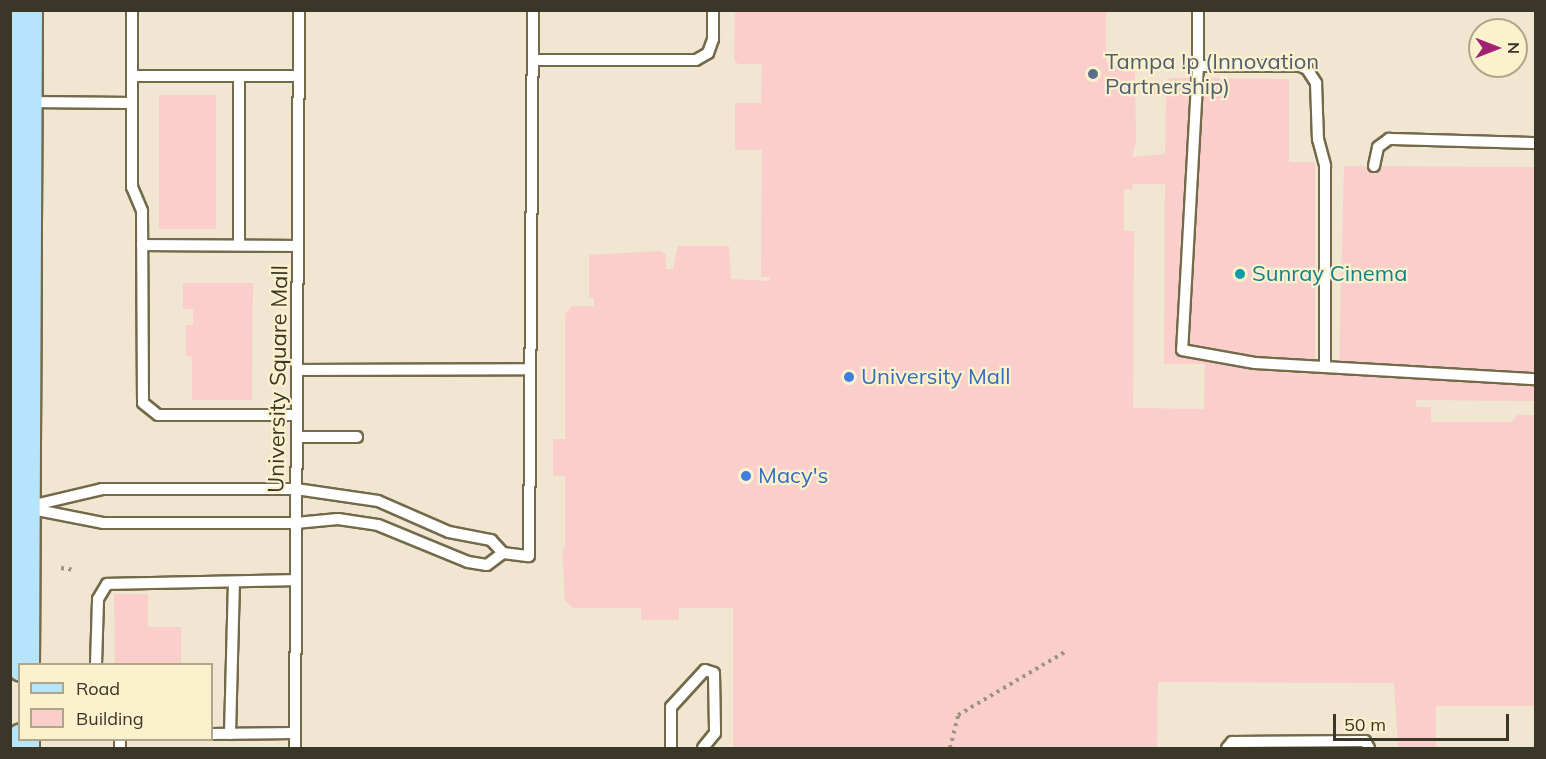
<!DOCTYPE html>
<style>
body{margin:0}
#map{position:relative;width:1546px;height:759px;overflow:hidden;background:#fcf1cd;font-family:Mulish,sans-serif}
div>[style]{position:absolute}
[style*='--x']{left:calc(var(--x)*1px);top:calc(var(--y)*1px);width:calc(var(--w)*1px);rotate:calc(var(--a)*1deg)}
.commercial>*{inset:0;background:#f1e6d1}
.building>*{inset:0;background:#f9cecb;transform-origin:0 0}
.path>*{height:4px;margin-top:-2px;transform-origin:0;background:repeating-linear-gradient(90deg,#9c957c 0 3px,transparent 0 7.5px)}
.roads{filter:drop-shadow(2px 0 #736a49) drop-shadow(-2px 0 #736a49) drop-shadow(0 2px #736a49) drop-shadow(0 -2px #736a49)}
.service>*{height:10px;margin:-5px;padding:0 5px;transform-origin:5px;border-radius:5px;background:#fff}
.primary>*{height:33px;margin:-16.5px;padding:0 16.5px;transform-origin:16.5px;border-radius:16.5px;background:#b6e4fc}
.dots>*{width:16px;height:16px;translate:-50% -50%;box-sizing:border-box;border:3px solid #fcf1cd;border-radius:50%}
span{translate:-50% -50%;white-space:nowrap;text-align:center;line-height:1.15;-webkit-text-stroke:4.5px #fcf1cd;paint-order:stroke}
.service-label{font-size:22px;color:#4e5e75}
.left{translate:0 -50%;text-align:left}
.culture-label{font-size:22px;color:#0d838f}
.shop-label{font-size:22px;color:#366cbe}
.street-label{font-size:22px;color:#3a3628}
.frame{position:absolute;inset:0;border:12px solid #3a3628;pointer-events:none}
.legend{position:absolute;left:18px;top:663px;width:195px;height:78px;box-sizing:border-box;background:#fcf1cd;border:2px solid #aea68b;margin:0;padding:8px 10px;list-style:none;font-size:18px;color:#3a3628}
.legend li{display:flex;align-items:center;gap:12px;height:30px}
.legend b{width:30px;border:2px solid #aea68b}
.north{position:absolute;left:1468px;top:18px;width:60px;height:60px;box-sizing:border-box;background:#fcf1cd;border:2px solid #aea68b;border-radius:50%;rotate:90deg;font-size:16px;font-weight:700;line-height:24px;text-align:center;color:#3a3628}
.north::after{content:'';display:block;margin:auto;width:21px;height:27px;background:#a12273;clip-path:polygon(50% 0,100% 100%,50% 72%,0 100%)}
.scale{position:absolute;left:1333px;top:714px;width:176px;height:27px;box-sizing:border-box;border:3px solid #3a3628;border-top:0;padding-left:8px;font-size:18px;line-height:21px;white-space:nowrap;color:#3a3628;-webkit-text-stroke:4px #fcf1cd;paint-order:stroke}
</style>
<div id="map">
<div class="commercial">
<div style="clip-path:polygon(evenodd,11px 11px,1535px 11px,1535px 748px,11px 748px,11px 11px,1480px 30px,1516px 30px,1516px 66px,1480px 66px,1480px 30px,11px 11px,20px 664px,212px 664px,212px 740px,20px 740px,20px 664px)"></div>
</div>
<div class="building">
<div style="clip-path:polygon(evenodd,735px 10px,1106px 10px,1106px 62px,1133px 62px,1135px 70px,1136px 140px,1132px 157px,1165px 154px,1166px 96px,1154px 96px,1154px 86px,1169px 86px,1169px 78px,1289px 79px,1289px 162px,1315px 162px,1315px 364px,1339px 364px,1344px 166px,1536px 167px,1536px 401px,1416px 400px,1416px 407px,1431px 407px,1431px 422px,1512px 422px,1517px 415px,1536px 415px,1536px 706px,1436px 706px,1436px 748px,1398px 748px,1394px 683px,1158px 682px,1157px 748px,733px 748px,733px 608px,679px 608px,679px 620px,641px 620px,641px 608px,573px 608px,565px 601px,562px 549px,565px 549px,565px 476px,553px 476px,553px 439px,565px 439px,565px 314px,572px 306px,594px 306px,594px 298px,589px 298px,589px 255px,661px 251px,666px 255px,666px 269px,673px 269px,678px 246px,729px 246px,731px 279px,770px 281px,770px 277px,761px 277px,762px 150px,735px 150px,735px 103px,761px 103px,762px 64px,738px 64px,734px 60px,735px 10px,1132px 184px,1165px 184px,1164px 364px,1205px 364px,1204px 409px,1133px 408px,1134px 231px,1124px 231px,1124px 189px,1133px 190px,1132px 184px)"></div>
<div style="left:159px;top:95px;width:57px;height:134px"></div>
<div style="clip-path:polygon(183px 283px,253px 283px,252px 400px,192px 400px,192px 356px,186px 356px,186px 325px,193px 325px,193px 309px,183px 309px)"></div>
<div style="clip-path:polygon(114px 594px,148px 594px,148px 627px,181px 627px,181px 664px,115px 664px)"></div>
</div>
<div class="path">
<div style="--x:61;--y:568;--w:14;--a:8"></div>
<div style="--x:950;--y:748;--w:34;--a:-76"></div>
<div style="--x:958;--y:715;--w:124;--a:-30.5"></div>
</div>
<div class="roads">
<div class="service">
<div style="--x:132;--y:10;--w:177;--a:90"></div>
<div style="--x:132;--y:187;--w:26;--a:67"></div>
<div style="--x:142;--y:211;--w:192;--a:89.7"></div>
<div style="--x:143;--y:403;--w:19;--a:39"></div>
<div style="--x:158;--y:415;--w:139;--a:0"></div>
<div style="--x:1198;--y:10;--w:56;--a:90"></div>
<div style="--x:1198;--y:66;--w:102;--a:0"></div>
<div style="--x:1300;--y:66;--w:8;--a:23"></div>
<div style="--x:1307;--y:69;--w:17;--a:57"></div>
<div style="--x:1316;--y:83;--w:56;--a:88"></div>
<div style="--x:1318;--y:139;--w:28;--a:75"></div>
<div style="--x:1325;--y:166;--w:199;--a:90"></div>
<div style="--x:534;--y:60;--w:162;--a:0"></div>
<div style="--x:696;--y:60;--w:14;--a:-30"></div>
<div style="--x:708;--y:53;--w:15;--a:-70"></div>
<div style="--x:713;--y:39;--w:29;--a:-90"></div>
<div style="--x:1198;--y:66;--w:284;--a:93.2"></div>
<div style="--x:1182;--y:350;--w:74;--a:10.1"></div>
<div style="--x:1255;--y:363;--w:281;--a:3.3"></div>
<div style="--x:132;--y:76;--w:167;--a:0"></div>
<div style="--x:239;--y:76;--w:169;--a:90"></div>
<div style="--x:28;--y:102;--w:104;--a:0.6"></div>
<div style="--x:1374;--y:166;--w:19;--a:-78"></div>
<div style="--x:1378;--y:147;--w:14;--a:-36"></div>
<div style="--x:1389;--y:139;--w:147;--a:1.6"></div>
<div style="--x:142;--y:245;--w:156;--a:0.4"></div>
<div style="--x:297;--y:370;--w:233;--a:-0.2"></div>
<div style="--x:297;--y:437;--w:60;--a:0"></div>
<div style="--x:26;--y:507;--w:78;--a:-13.3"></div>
<div style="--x:102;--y:489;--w:194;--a:0"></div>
<div style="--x:296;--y:489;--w:83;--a:8.3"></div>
<div style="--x:378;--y:501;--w:77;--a:23.6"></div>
<div style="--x:449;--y:532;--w:43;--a:10.8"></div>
<div style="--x:491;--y:540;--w:18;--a:47"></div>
<div style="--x:27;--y:508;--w:77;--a:11.2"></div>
<div style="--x:103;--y:523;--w:193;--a:0"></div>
<div style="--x:296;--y:523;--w:42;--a:-5.4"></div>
<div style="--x:338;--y:519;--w:40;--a:8.5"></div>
<div style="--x:378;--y:525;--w:97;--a:22.3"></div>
<div style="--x:468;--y:562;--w:19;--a:9"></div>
<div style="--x:487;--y:565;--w:20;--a:-37"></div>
<div style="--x:503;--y:553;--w:26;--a:7"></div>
<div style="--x:529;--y:556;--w:546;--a:-89.58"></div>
<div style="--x:96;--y:664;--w:65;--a:-88.2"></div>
<div style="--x:98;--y:599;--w:17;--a:-59"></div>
<div style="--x:107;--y:584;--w:189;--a:-1.2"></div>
<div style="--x:212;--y:734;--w:83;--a:-0.7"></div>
<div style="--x:230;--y:734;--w:152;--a:-88.5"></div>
<div style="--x:120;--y:740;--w:8;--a:90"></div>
<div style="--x:295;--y:748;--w:738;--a:-89.69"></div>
<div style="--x:671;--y:748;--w:41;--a:-90"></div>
<div style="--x:671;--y:707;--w:50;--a:-47.4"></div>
<div style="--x:705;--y:670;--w:9;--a:18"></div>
<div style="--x:714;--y:673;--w:60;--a:89"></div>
<div style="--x:715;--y:733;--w:19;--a:129"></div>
<div style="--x:1227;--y:748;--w:8;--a:-50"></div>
<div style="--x:1232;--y:742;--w:133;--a:-0.4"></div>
<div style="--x:1365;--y:741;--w:8;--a:60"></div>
</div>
<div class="primary">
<div style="--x:22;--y:664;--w:654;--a:-89.74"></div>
<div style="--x:22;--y:748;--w:8;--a:-90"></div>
</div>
</div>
<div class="dots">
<div style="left:1093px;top:74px;background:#5c6f8a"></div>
<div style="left:1240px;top:274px;background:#0f9aa8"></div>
<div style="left:849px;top:377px;background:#3f7fe0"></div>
<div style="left:746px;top:476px;background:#3f7fe0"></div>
</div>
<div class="service-label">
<span class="left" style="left:1105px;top:74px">Tampa !p (Innovation<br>Partnership)</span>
</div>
<div class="culture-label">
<span class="left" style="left:1252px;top:274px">Sunray Cinema</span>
</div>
<div class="shop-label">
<span class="left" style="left:861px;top:377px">University Mall</span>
<span class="left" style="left:758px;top:476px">Macy's</span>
</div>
<div class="street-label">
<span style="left:278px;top:379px;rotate:-89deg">University Square Mall</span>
</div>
<div class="frame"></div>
<ul class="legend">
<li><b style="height:8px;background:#b6e4fc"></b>Road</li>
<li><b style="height:16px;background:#f9cecb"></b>Building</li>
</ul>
<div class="north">N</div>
<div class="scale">50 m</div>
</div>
